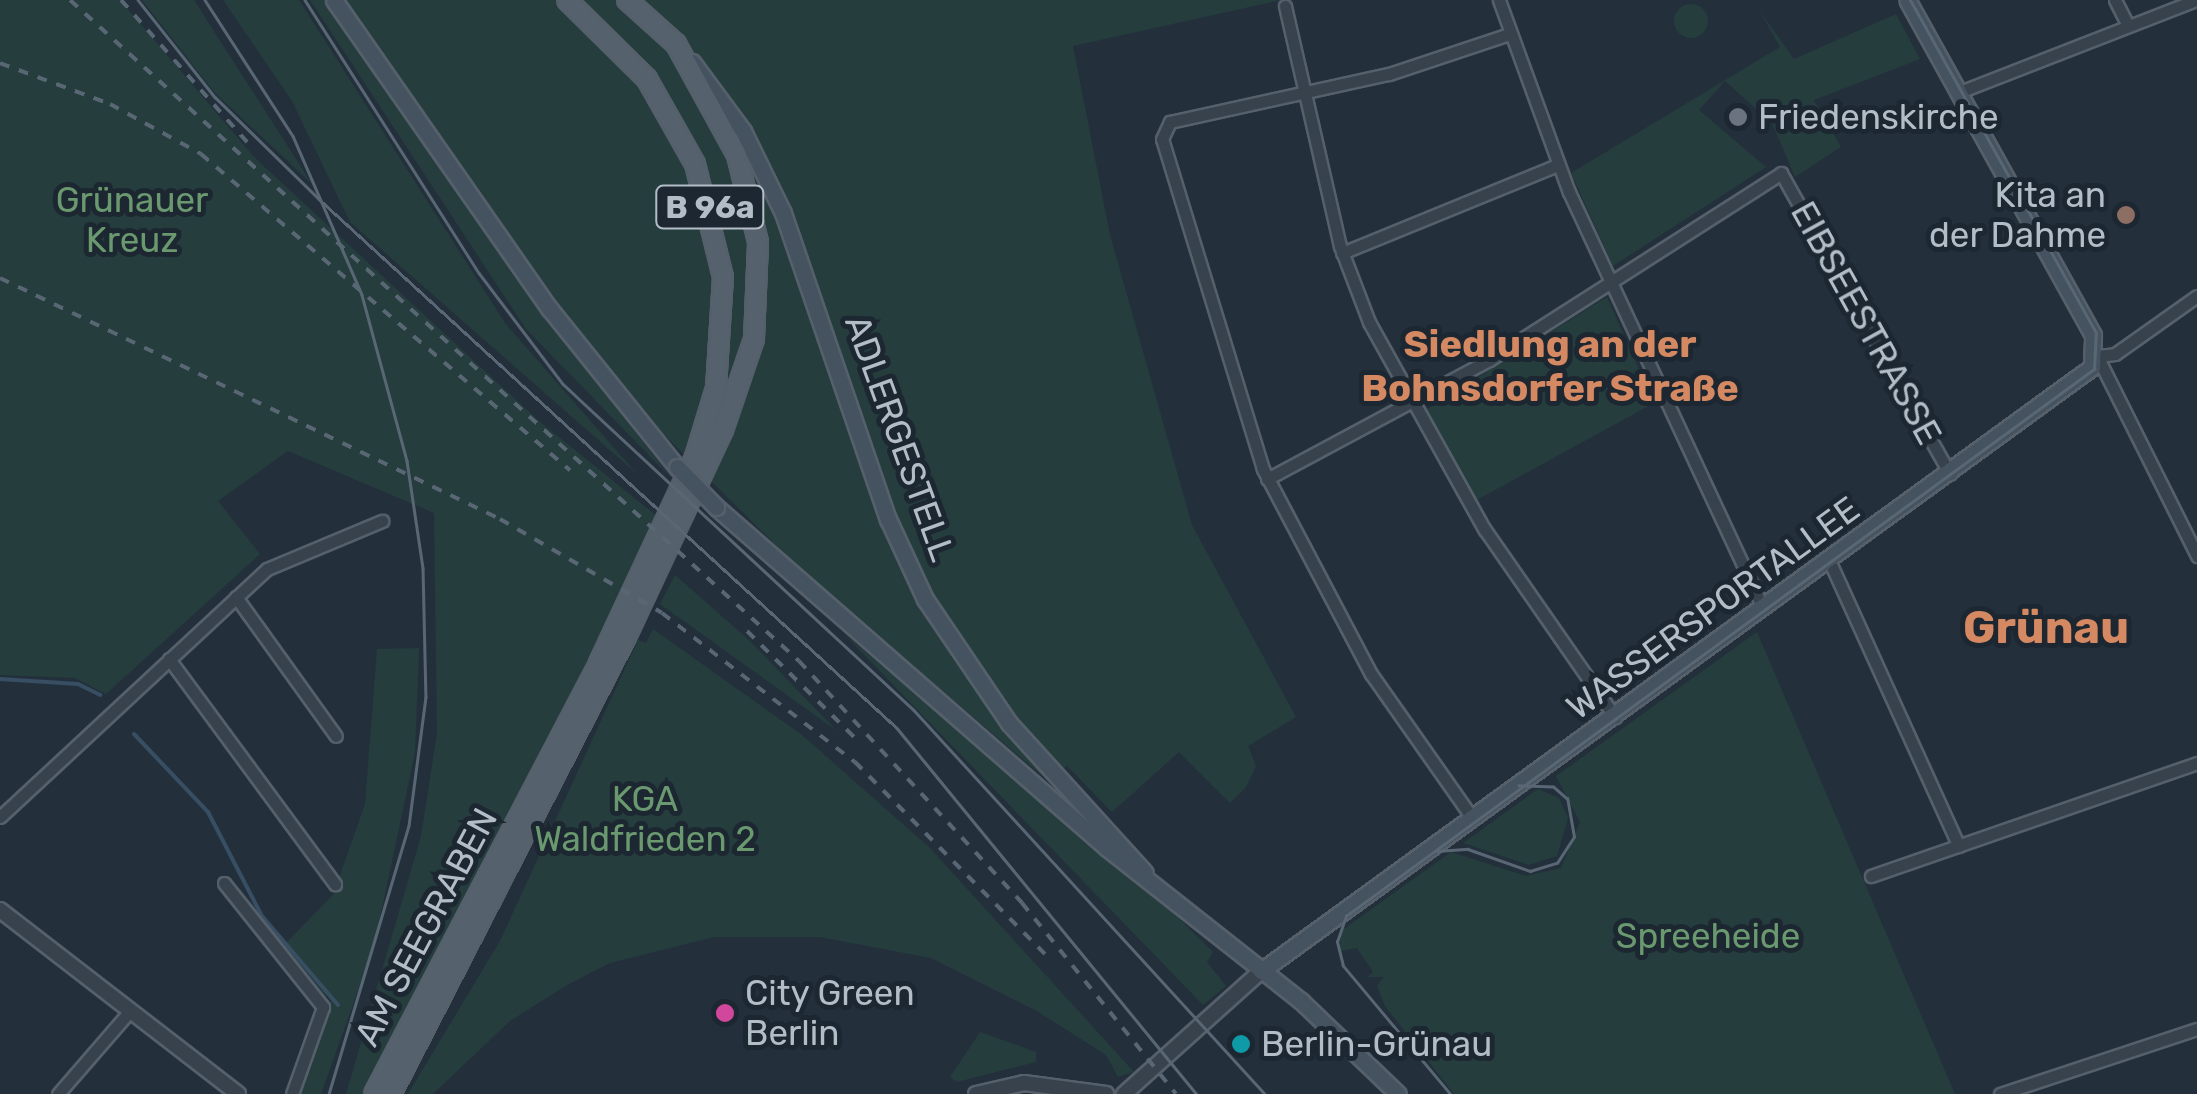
<!DOCTYPE html>
<meta charset="utf-8">
<style>
body{margin:0}
#map{position:relative;width:2197px;height:1094px;overflow:hidden;background:#23303c;font-family:Rubik,sans-serif}
div>[style]{position:absolute}
[style*='--x']{left:calc(var(--x)*1px);top:calc(var(--y)*1px);width:calc(var(--w)*1px);rotate:calc(var(--a)*1deg)}
.green>*{inset:0;background:#253d3d}
.round{border-radius:50%}
.stream>*{height:4px;margin:-2px;padding:0 2px;transform-origin:2px;border-radius:2px;background:#374e63}
.roads{filter:drop-shadow(2px 0 #55606b) drop-shadow(-2px 0 #55606b) drop-shadow(0 2px #55606b) drop-shadow(0 -2px #55606b)}
.minor>*{height:11px;margin:-5.5px;padding:0 5.5px;transform-origin:5.5px;border-radius:5.5px;background:#37424d}
.tertiary>*{height:14px;margin:-7px;padding:0 7px;transform-origin:7px;border-radius:7px;background:#37424d}
.secondary>*{height:15px;margin:-7.5px;padding:0 7.5px;transform-origin:7.5px;border-radius:7.5px;background:#455260}
.primary>*{height:18px;margin:-9px;padding:0 9px;transform-origin:9px;border-radius:9px;background:#55616d}
.tram>*{height:2.5px;margin:-1.25px;padding:0 1.25px;transform-origin:1.25px;border-radius:1.25px;background:#596774}
.rail>*{height:4px;margin-top:-2px;transform-origin:0;background:repeating-linear-gradient(90deg,#596774 0 10px,transparent 0 20px)}
.bridges{filter:drop-shadow(2px 0 #55606b) drop-shadow(-2px 0 #55606b) drop-shadow(0 2px #55606b) drop-shadow(0 -2px #55606b)}
.secondary-bridge>*{height:15px;margin:-7.5px;padding:0 7.5px;transform-origin:7.5px;border-radius:7.5px;background:#455260}
.dots>*{width:28px;height:28px;translate:-50% -50%;box-sizing:border-box;border:5px solid #1c2731;border-radius:50%}
span{translate:-50% -50%;white-space:nowrap;text-align:center;line-height:1.15;-webkit-text-stroke:10px #1c2731;paint-order:stroke}
.shield-label span{padding:2px 8px;background:#1c2731;border:2px solid;border-radius:8px;-webkit-text-stroke-width:0}
.shield-label{font-size:32px;color:#b3bdc8;font-weight:700}
.poi-label{font-size:35px;color:#b3bdc8}
.left{translate:0 -50%;text-align:left}
.right{translate:-100% -50%;text-align:right}
.park-label{font-size:35px;color:#6a9970}
.street-label{font-size:35px;color:#b3bdc8}
.neighbourhood-label{font-size:38px;color:#d48962;font-weight:700}
.district-label{font-size:45px;color:#d48962;font-weight:700}
</style>
<div id="map">
<div class="green">
<div style="clip-path:polygon(0 0,120px 0,255px 158px,539px 421px,658px 517px,621px 606px,362px 1094px,346px 1094px,421px 836px,437px 733px,434px 513px,288px 451px,218px 501px,260px 554px,106px 694px,75px 678px,0 675px)"></div>
<div style="clip-path:polygon(142px 0,194px 0,312px 184px,214px 92px)"></div>
<div style="clip-path:polygon(223px 0,299px 0,505px 323px,637px 474px,350px 222px,292px 101px)"></div>
<div style="clip-path:polygon(310px 0,326px 0,539px 308px,671px 478px,526px 329px)"></div>
<div style="clip-path:polygon(342px 0,1281px 0,1073px 46px,1110px 235px,1192px 525px,1296px 717px,1248px 746px,1256px 766px,1246px 787px,1230px 803px,1179px 752px,1112px 812px,1067px 766px,1047px 780px,805px 574px,624px 395px)"></div>
<div class="round" style="left:1674px;top:4px;width:34px;height:34px"></div>
<div style="clip-path:polygon(1759px 10px,1794px 59px,1896px 14px,1920px 59px,1814px 100px,1841px 147px,1795px 177px,1772px 123px,1725px 81px,1699px 110px,1766px 167px,1613px 266px,1571px 173px,1780px 47px)"></div>
<div style="clip-path:polygon(1607px 297px,1654px 403px,1475px 501px,1424px 411px)"></div>
<div style="clip-path:polygon(675px 575px,749px 640px,837px 731px,660px 604px)"></div>
<div style="clip-path:polygon(653px 629px,802px 735px,930px 848px,1134px 1072px,1118px 1077px,1106px 1055px,1037px 1011px,931px 958px,820px 937px,714px 937px,610px 963px,567px 985px,510px 1021px,433px 1094px,408px 1094px,500px 941px,638px 640px,646px 643px)"></div>
<div style="clip-path:polygon(1757px 632px,1955px 1094px,1454px 1094px,1385px 1006px,1377px 986px,1384px 977px,1367px 977px,1373px 972px,1357px 948px,1340px 951px,1341px 931px,1451px 852px,1526px 876px,1561px 868px,1580px 822px,1556px 776px)"></div>
<div style="clip-path:polygon(844px 634px,1146px 886px,1213px 952px,1207px 962px,1226px 986px,1203px 1005px)"></div>
<div style="clip-path:polygon(419px 648px,415px 753px,374px 946px,321px 1094px,298px 1094px,331px 1001px,280px 949px,333px 895px,365px 804px,377px 649px)"></div>
<div style="clip-path:polygon(1538px 789px,1559px 798px,1568px 818px,1557px 856px,1529px 865px,1463px 843px)"></div>
<div style="clip-path:polygon(980px 1032px,1036px 1052px,1036px 1062px,957px 1082px,950px 1077px)"></div>
</div>
<div class="stream">
<div style="--x:0;--y:679;--w:78;--a:3.7"></div>
<div style="--x:78;--y:684;--w:25;--a:26"></div>
<div style="--x:134;--y:734;--w:108;--a:46.5"></div>
<div style="--x:208;--y:812;--w:117;--a:62.6"></div>
<div style="--x:262;--y:916;--w:117;--a:49.5"></div>
</div>
<div class="roads">
<div class="minor">
<div style="--x:1499;--y:0;--w:204;--a:70"></div>
<div style="--x:1569;--y:192;--w:459;--a:65"></div>
<div style="--x:2115;--y:0;--w:29;--a:63"></div>
<div style="--x:1285;--y:6;--w:246;--a:77.1"></div>
<div style="--x:1340;--y:246;--w:81;--a:69.1"></div>
<div style="--x:1369;--y:322;--w:238;--a:60.9"></div>
<div style="--x:1485;--y:530;--w:228;--a:55.2"></div>
<div style="--x:1957;--y:93;--w:256;--a:-21.3"></div>
<div style="--x:1342;--y:253;--w:233;--a:-22.2"></div>
<div style="--x:2097;--y:356;--w:224;--a:63.4"></div>
<div style="--x:2097;--y:356;--w:18;--a:-6"></div>
<div style="--x:2115;--y:354;--w:100;--a:-35.3"></div>
<div style="--x:1267;--y:479;--w:252;--a:-28.2"></div>
<div style="--x:1489;--y:360;--w:347;--a:-32.6"></div>
<div style="--x:1781;--y:173;--w:345;--a:60.7"></div>
<div style="--x:1829;--y:560;--w:314;--a:65.6"></div>
<div style="--x:236;--y:597;--w:171;--a:54.3"></div>
<div style="--x:169;--y:659;--w:280;--a:53.6"></div>
<div style="--x:0;--y:817;--w:364;--a:-42.9"></div>
<div style="--x:267;--y:569;--w:125;--a:-22.7"></div>
<div style="--x:1473;--y:819;--w:177;--a:-125.1"></div>
<div style="--x:1371;--y:674;--w:232;--a:-117.8"></div>
<div style="--x:1263;--y:469;--w:345;--a:-107"></div>
<div style="--x:1162;--y:139;--w:19;--a:-65"></div>
<div style="--x:1170;--y:122;--w:224;--a:-12.4"></div>
<div style="--x:1389;--y:74;--w:126;--a:-18.4"></div>
<div style="--x:1871;--y:876;--w:345;--a:-19.1"></div>
<div style="--x:224;--y:883;--w:159;--a:51.4"></div>
<div style="--x:323;--y:1007;--w:92;--a:109.6"></div>
<div style="--x:58;--y:1094;--w:110;--a:-49.1"></div>
<div style="--x:2000;--y:1094;--w:207;--a:-18.3"></div>
</div>
<div class="tertiary">
<div style="--x:0;--y:910;--w:301;--a:37.7"></div>
<div style="--x:976;--y:1094;--w:49;--a:-12.9"></div>
<div style="--x:1024;--y:1083;--w:83;--a:7.6"></div>
<div style="--x:1124;--y:1094;--w:184;--a:-41.9"></div>
</div>
<div class="secondary">
<div style="--x:334;--y:0;--w:376;--a:55.1"></div>
<div style="--x:549;--y:308;--w:204;--a:51.2"></div>
<div style="--x:692;--y:62;--w:86;--a:53.5"></div>
<div style="--x:743;--y:131;--w:91;--a:64"></div>
<div style="--x:783;--y:213;--w:324;--a:71.1"></div>
<div style="--x:888;--y:519;--w:88;--a:65.2"></div>
<div style="--x:925;--y:599;--w:150;--a:55.9"></div>
<div style="--x:1009;--y:723;--w:202;--a:47.8"></div>
<div style="--x:716;--y:507;--w:519;--a:41.09"></div>
<div style="--x:1107;--y:848;--w:247;--a:38.3"></div>
<div style="--x:1301;--y:1001;--w:134;--a:43.8"></div>
<div style="--x:1261;--y:971;--w:1027;--a:-36.01"></div>
<div style="--x:2092;--y:367;--w:32;--a:-88"></div>
<div style="--x:2093;--y:335;--w:383;--a:-119"></div>
</div>
<div class="primary">
<div style="--x:374;--y:1094;--w:486;--a:-62.4"></div>
<div style="--x:599;--y:663;--w:227;--a:-65"></div>
<div style="--x:695;--y:457;--w:72;--a:-73.1"></div>
<div style="--x:716;--y:388;--w:111;--a:-86.4"></div>
<div style="--x:723;--y:277;--w:116;--a:-103.9"></div>
<div style="--x:695;--y:164;--w:98;--a:-119.5"></div>
<div style="--x:647;--y:79;--w:112;--a:-135.4"></div>
<div style="--x:391;--y:1094;--w:514;--a:-62.79"></div>
<div style="--x:626;--y:637;--w:229;--a:-64.9"></div>
<div style="--x:723;--y:430;--w:96;--a:-71.2"></div>
<div style="--x:754;--y:339;--w:97;--a:-87.6"></div>
<div style="--x:758;--y:242;--w:89;--a:-103.6"></div>
<div style="--x:737;--y:155;--w:127;--a:-118.8"></div>
<div style="--x:676;--y:44;--w:66;--a:-138.1"></div>
</div>
</div>
<div class="tram">
<div style="--x:138;--y:0;--w:124;--a:51.6"></div>
<div style="--x:215;--y:97;--w:147;--a:44.4"></div>
<div style="--x:320;--y:200;--w:782;--a:42.46"></div>
<div style="--x:897;--y:728;--w:473;--a:50.7"></div>
<div style="--x:205;--y:0;--w:162;--a:57.1"></div>
<div style="--x:293;--y:136;--w:173;--a:66.5"></div>
<div style="--x:362;--y:295;--w:172;--a:74.8"></div>
<div style="--x:407;--y:461;--w:108;--a:81.5"></div>
<div style="--x:423;--y:568;--w:129;--a:88.7"></div>
<div style="--x:426;--y:697;--w:130;--a:97.5"></div>
<div style="--x:409;--y:826;--w:280;--a:106.6"></div>
<div style="--x:305;--y:0;--w:324;--a:57.5"></div>
<div style="--x:479;--y:273;--w:139;--a:52.9"></div>
<div style="--x:563;--y:384;--w:478;--a:42.9"></div>
<div style="--x:913;--y:709;--w:522;--a:47.56"></div>
<div style="--x:1437;--y:851;--w:31;--a:-4"></div>
<div style="--x:1468;--y:849;--w:66;--a:19.5"></div>
<div style="--x:1530;--y:871;--w:28;--a:-17"></div>
<div style="--x:1557;--y:863;--w:31;--a:-57"></div>
<div style="--x:1574;--y:837;--w:39;--a:-100"></div>
<div style="--x:1567;--y:799;--w:18;--a:-139"></div>
<div style="--x:1553;--y:787;--w:34;--a:-178"></div>
<div style="--x:1450;--y:1094;--w:167;--a:-129.9"></div>
<div style="--x:1343;--y:966;--w:25;--a:-104"></div>
<div style="--x:1337;--y:942;--w:28;--a:-71"></div>
<div style="--x:1346;--y:916;--w:927;--a:-36.18"></div>
<div style="--x:2094;--y:369;--w:36;--a:-87"></div>
<div style="--x:2096;--y:333;--w:381;--a:-119.2"></div>
</div>
<div class="rail">
<div style="--x:70;--y:0;--w:984;--a:42.2"></div>
<div style="--x:799;--y:661;--w:329;--a:47.3"></div>
<div style="--x:1022;--y:903;--w:245;--a:51.1"></div>
<div style="--x:121;--y:0;--w:190;--a:48.4"></div>
<div style="--x:0;--y:63;--w:117;--a:20.4"></div>
<div style="--x:110;--y:104;--w:104;--a:28.8"></div>
<div style="--x:201;--y:154;--w:486;--a:40.6"></div>
<div style="--x:0;--y:278;--w:555;--a:25.73"></div>
<div style="--x:500;--y:519;--w:187;--a:30.1"></div>
<div style="--x:662;--y:613;--w:244;--a:37.7"></div>
<div style="--x:855;--y:762;--w:279;--a:45.3"></div>
<div style="--x:747;--y:631;--w:151;--a:44.7"></div>
</div>
<div class="bridges">
<div class="secondary-bridge">
<div style="--x:677;--y:467;--w:56;--a:45.7"></div>
</div>
</div>
<div class="dots">
<div style="left:1738px;top:117px;background:#6b7280"></div>
<div style="left:2126px;top:215px;background:#8d6e63"></div>
<div style="left:725px;top:1013px;background:#d1479c"></div>
<div style="left:1241px;top:1044px;background:#0f9aa8"></div>
</div>
<div class="shield-label">
<span style="left:710px;top:207px">B 96a</span>
</div>
<div class="poi-label">
<span class="left" style="left:1758px;top:117px">Friedenskirche</span>
<span class="right" style="left:2106px;top:215px">Kita an<br>der Dahme</span>
<span class="left" style="left:745px;top:1013px">City Green<br>Berlin</span>
<span class="left" style="left:1261px;top:1044px">Berlin-Grünau</span>
</div>
<div class="park-label">
<span style="left:132px;top:220px">Grünauer<br>Kreuz</span>
<span style="left:645px;top:819px">KGA<br>Waldfrieden 2</span>
<span style="left:1708px;top:936px">Spreeheide</span>
</div>
<div class="street-label">
<span style="left:1866px;top:323px;rotate:61deg">EIBSEESTRASSE</span>
<span style="left:900px;top:438px;rotate:70deg">ADLERGESTELL</span>
<span style="left:1713px;top:608px;rotate:-36deg">WASSERSPORTALLEE</span>
<span style="left:426px;top:927px;rotate:-62deg">AM SEEGRABEN</span>
</div>
<div class="neighbourhood-label">
<span style="left:1550px;top:367px">Siedlung an der<br>Bohnsdorfer Straße</span>
</div>
<div class="district-label">
<span style="left:2046px;top:628px">Grünau</span>
</div>
</div>
